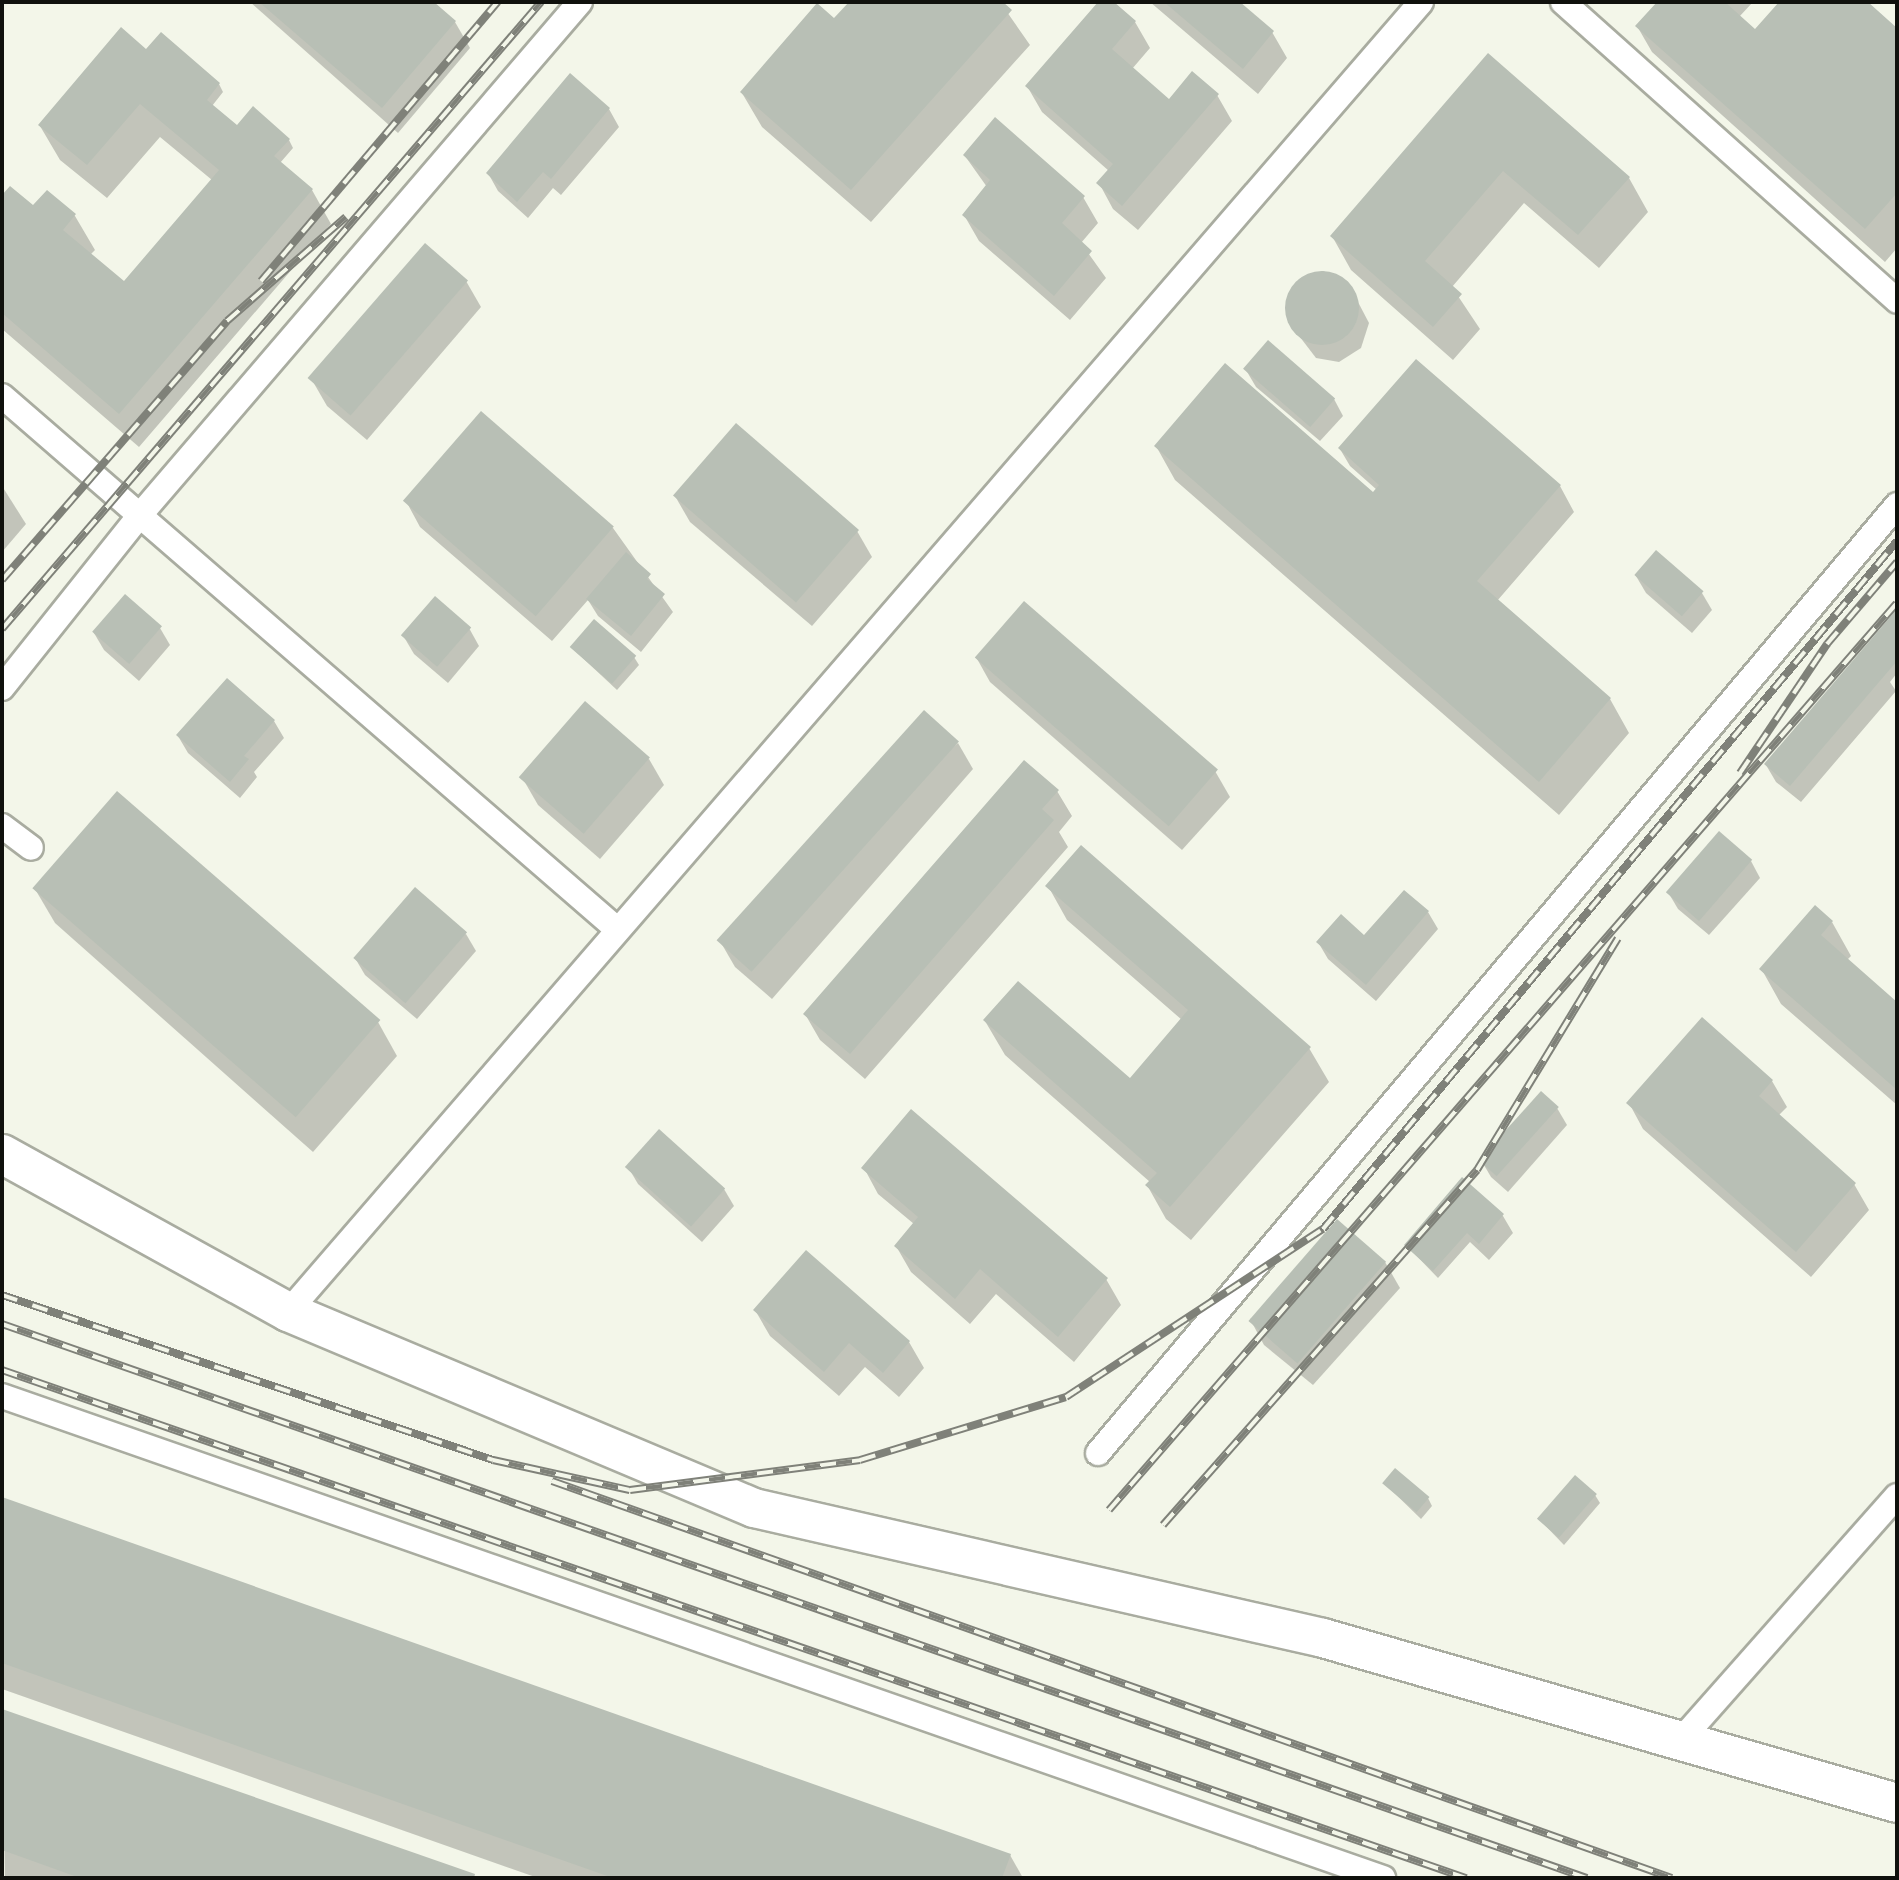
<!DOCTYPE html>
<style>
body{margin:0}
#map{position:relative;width:1899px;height:1880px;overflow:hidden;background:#f3f6e9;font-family:"IBM Plex Serif",serif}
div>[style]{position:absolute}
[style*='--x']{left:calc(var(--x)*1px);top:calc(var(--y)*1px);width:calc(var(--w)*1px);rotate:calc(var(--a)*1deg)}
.shadow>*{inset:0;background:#0003}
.building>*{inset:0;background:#b8bfb5;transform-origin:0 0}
.round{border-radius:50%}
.roads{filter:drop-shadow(2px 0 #a9aca0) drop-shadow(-2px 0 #a9aca0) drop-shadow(0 2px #a9aca0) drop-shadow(0 -2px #a9aca0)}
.lane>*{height:24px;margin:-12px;padding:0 12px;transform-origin:12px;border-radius:12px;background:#fff}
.street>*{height:38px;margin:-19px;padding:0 19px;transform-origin:19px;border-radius:19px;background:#fff}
.rail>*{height:8px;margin-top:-4px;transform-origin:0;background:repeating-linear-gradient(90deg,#f3f6e9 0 16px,#7f8179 0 32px);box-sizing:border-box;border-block:2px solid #7f8179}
span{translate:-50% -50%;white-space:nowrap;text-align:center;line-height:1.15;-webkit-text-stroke:7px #f3f6e9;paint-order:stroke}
.frame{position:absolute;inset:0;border:4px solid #10110d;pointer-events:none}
</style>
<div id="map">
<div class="shadow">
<div style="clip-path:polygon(250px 2px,432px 2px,455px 22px,470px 48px,398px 133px)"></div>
<div style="clip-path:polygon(851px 2px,1000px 2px,1030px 45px,871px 222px,762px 127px,742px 93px,835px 21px)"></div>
<div style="clip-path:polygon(1101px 2px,1112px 2px,1135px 22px,1150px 48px,1132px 69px,1169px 101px,1217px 95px,1232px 121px,1138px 230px,1113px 209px,1099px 183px,1109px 171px,1042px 112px,1027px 86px)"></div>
<div style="clip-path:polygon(1150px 2px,1245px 2px,1241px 5px,1272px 32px,1287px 58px,1258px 94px)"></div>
<div style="clip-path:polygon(1659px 2px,1753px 2px,1739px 17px,1755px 31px,1778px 5px,1774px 2px,1865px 2px,1897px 30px,1897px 248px,1885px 262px,1652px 52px,1637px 26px)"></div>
<div style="clip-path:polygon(146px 51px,219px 84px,223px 92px,212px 106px,237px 127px,289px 140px,293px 148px,280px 163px,312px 190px,331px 224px,139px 447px,2px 329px,2px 198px,10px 188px,33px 208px,47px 192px,75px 216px,95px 250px,90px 255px,124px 284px,212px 180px,160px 137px,107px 198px,60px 160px,40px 126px)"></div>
<div style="clip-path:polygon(1489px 56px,1629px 178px,1648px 212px,1599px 268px,1524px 203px,1452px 287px,1480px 329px,1453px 360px,1351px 270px,1332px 236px)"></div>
<div style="clip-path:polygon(571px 75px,609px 109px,619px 127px,561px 195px,553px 188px,528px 218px,498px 191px,488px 173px)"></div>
<div style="clip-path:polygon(965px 156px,1083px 197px,1098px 223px,1081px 243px,1106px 278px,1070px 320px,979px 241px,964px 215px,987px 187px)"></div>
<div style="clip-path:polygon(1323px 271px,1347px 281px,1369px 323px,1361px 348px,1339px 362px,1316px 358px,1290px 324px,1286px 302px,1299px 279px)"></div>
<div style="clip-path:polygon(466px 281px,481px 307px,367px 440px,327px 406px,312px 380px)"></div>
<div style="clip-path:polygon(1246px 370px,1334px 399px,1343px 416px,1320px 441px,1256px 387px)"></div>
<div style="clip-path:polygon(1156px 446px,1373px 494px,1377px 490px,1350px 466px,1340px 449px,1560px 486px,1574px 512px,1497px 601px,1610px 699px,1629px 733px,1559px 815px,1175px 480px)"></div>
<div style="clip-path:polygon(2px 486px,26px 524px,2px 552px)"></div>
<div style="clip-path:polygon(675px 496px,857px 531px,872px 557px,812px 626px,690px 522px)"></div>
<div style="clip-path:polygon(406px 501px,613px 528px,673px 612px,641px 652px,598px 616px,588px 600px,552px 641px,420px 527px)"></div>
<div style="clip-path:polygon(1636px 576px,1702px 593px,1712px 610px,1692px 633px,1646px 593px)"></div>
<div style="clip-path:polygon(1897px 612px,1897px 673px,1890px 682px,1896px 691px,1801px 802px,1776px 782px,1766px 765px)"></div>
<div style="clip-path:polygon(160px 628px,170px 645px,139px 681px,104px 650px,94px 633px)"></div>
<div style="clip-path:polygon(469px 628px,479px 646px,448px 683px,414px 654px,404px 637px)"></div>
<div style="clip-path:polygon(573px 649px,634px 657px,639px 665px,617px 690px)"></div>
<div style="clip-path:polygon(976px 657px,1215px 771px,1230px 797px,1182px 850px,990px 682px)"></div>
<div style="clip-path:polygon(274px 721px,284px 738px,254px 772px,257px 777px,240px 798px,188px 753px,178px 736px)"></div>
<div style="clip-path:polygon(958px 743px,973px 769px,772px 999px,735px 967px,720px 941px)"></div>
<div style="clip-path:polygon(649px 759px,664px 785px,600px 859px,538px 805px,523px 779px)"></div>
<div style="clip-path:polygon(1057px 791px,1072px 816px,1059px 832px,1068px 847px,865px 1079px,820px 1040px,805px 1014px)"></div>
<div style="clip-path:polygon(1751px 861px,1760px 878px,1709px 935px,1678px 909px,1668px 892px)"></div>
<div style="clip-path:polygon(1048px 886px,1309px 1048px,1329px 1082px,1191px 1240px,1166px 1219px,1147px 1185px,1150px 1182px,1005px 1055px,985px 1021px,1130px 1080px,1182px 1020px,1067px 920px)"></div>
<div style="clip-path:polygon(35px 889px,378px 1022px,397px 1056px,313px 1152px,55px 923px)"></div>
<div style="clip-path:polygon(1428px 912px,1438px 929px,1376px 1001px,1328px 959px,1318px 942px,1365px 937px)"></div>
<div style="clip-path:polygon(1832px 922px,1851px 956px,1847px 960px,1897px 1005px,1897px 1105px,1781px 1004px,1762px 970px)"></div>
<div style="clip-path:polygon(466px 934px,476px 951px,417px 1019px,365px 975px,355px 958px)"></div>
<div style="clip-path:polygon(1703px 1019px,1772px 1081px,1787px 1107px,1778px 1116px,1854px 1184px,1869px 1210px,1811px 1277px,1643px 1129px,1629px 1103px)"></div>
<div style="clip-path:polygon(1557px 1108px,1567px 1125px,1508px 1192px,1491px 1177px,1481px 1160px)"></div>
<div style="clip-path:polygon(659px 1131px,724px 1189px,734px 1206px,702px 1242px,638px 1184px,628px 1167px)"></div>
<div style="clip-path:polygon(864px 1168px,1106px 1279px,1121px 1305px,1074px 1362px,996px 1294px,970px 1324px,911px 1272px,896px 1246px,914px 1224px,878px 1194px)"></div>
<div style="clip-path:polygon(1462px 1179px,1503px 1216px,1513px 1233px,1489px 1260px,1470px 1242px,1438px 1278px,1406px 1245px)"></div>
<div style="clip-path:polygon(1385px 1262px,1400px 1288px,1313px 1385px,1264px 1345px,1250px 1319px)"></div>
<div style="clip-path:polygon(755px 1310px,909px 1342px,924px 1368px,899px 1397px,865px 1367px,839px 1396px,770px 1336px)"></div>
<div style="clip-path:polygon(1384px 1483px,1428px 1498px,1432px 1506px,1421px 1519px)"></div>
<div style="clip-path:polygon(1595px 1495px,1600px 1503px,1564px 1545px,1538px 1518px)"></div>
<div style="clip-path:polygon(2px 1499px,1010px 1855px,1023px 1878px,538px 1878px,2px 1689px)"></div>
<div style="clip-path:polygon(2px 1712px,475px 1878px,5px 1878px)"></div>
</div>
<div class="building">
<div style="clip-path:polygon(259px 2px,434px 2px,456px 21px,382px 108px)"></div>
<div style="clip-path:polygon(849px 2px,1003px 2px,1012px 10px,851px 190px,740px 92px,817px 3px,834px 18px)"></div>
<div style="clip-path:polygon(1098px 2px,1114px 2px,1136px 21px,1112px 49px,1169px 99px,1192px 71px,1219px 94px,1122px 206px,1096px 183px,1113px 164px,1025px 86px)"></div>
<div style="clip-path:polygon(1164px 2px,1240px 2px,1274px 31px,1243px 69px)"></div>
<div style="clip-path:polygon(1657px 2px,1725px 2px,1755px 29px,1779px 2px,1868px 2px,1897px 28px,1897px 193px,1865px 229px,1635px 26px)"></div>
<div style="clip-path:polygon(121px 27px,146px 49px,161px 32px,220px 83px,207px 100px,237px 125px,253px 106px,290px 139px,274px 156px,313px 189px,119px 414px,2px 313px,2px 195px,10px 186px,33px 205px,47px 190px,76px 214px,63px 230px,124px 281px,219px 170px,140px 104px,87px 165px,38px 125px)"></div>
<div style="clip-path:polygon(1488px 53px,1630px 177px,1578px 235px,1503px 171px,1425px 261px,1462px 294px,1433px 327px,1330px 236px)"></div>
<div style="clip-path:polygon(570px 73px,610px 108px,551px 179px,543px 172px,517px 202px,486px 173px)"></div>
<div style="clip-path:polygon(995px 117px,1085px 196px,1062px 223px,1092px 251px,1054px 296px,962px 215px,990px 180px,963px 155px)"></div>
<div style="left:425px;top:243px;width:57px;height:179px;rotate:41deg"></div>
<div class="round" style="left:1285px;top:271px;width:74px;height:74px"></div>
<div style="left:1268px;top:340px;width:89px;height:38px;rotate:41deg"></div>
<div style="clip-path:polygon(1416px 359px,1561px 485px,1477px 581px,1611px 698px,1539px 782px,1154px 446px,1225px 363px,1373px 492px,1379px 485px,1338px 448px)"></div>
<div style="left:481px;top:411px;width:176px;height:119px;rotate:41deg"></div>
<div style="left:736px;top:423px;width:163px;height:96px;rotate:41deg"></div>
<div style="left:1656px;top:550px;width:63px;height:33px;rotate:41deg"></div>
<div style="clip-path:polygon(626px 552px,651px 574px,647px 579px,665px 594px,631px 636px,586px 599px)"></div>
<div style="left:125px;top:594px;width:49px;height:50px;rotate:41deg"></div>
<div style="left:435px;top:596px;width:48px;height:52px;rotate:41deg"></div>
<div style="left:1024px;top:601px;width:257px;height:75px;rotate:41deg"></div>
<div style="clip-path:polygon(1897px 609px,1897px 661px,1790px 786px,1764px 764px)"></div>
<div style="left:594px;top:619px;width:56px;height:37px;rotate:41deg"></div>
<div style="clip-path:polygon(227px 678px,275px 720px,244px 756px,249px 759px,230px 782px,176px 735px)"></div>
<div style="left:585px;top:701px;width:86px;height:101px;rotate:41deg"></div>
<div style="left:924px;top:710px;width:47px;height:310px;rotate:42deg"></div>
<div style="clip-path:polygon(1024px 760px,1059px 790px,1042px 809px,1054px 820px,850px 1054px,803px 1014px)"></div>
<div style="left:117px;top:791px;width:349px;height:129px;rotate:41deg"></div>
<div style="left:1719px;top:831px;width:44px;height:81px;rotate:41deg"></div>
<div style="clip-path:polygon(1081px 845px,1311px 1047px,1170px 1207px,1145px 1185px,1157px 1173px,983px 1020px,1018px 981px,1130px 1078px,1188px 1010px,1045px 886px)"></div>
<div style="left:415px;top:887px;width:69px;height:94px;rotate:41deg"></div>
<div style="clip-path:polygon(1404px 890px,1429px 911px,1366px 985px,1316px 942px,1341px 914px,1364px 935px)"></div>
<div style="clip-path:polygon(1815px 905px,1833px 921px,1821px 935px,1897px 1002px,1897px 1090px,1759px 969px)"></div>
<div style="clip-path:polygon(1702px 1017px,1773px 1080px,1759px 1096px,1856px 1183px,1796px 1252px,1626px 1103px)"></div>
<div style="left:1541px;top:1091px;width:24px;height:93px;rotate:42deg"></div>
<div style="clip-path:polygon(911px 1109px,1108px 1278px,1058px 1337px,980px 1269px,955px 1299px,894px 1246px,918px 1217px,861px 1168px)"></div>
<div style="left:659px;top:1129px;width:89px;height:51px;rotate:42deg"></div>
<div style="clip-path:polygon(1462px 1177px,1504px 1214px,1479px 1244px,1467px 1233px,1433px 1271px,1404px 1245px)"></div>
<div style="left:1337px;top:1219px;width:65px;height:135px;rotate:41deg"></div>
<div style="clip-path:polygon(806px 1250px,910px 1341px,883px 1373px,849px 1343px,824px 1372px,753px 1310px)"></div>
<div style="left:1395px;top:1468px;width:45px;height:20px;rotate:40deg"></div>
<div style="left:1575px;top:1475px;width:29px;height:58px;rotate:41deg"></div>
<div style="clip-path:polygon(2px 1497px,1011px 1854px,1002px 1878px,613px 1878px,2px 1663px)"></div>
<div style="clip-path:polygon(2px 1709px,475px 1874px,474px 1878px,80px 1878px,2px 1850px)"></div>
</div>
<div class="roads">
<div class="lane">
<div style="--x:1563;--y:2;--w:448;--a:41.8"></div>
<div style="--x:2;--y:396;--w:815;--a:40.92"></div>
<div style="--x:2;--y:688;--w:221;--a:-51.4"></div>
<div style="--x:140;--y:515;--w:676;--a:-49.38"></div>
<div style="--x:2;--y:826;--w:36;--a:37"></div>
<div style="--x:288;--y:1312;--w:1732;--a:-49.14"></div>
<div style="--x:2;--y:1396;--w:1463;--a:19.24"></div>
<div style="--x:1098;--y:1453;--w:1240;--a:-49.87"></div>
<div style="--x:1680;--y:1741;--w:327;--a:-48.5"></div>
</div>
<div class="street">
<div style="--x:2;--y:1154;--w:327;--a:28.9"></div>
<div style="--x:288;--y:1312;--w:506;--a:22.81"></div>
<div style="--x:754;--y:1508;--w:584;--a:12.87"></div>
<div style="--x:1323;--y:1638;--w:597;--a:16.04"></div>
</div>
</div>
<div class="rail">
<div style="--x:261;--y:281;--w:366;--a:-49.7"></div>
<div style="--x:2;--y:580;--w:343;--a:-49"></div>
<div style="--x:227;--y:321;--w:158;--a:-41.2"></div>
<div style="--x:2;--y:629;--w:827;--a:-49.32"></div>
<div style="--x:1740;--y:773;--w:156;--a:-56"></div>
<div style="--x:1827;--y:644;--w:108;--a:-49.5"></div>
<div style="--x:2;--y:1295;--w:518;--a:18.57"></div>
<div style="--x:493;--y:1460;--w:140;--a:12.4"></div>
<div style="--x:630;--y:1490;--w:232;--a:-7.4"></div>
<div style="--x:860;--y:1460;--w:215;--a:-17"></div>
<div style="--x:1066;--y:1397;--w:307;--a:-33.2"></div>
<div style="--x:1323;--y:1229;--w:896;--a:-50.16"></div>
<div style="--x:2;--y:1324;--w:1679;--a:19.27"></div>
<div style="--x:2;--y:1370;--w:1550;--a:19.14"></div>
<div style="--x:552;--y:1481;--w:1188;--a:19.52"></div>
<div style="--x:1109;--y:1510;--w:1201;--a:-49.02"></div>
<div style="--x:1163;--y:1525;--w:474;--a:-48.5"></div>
<div style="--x:1477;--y:1170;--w:271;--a:-58.7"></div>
</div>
<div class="frame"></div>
</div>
